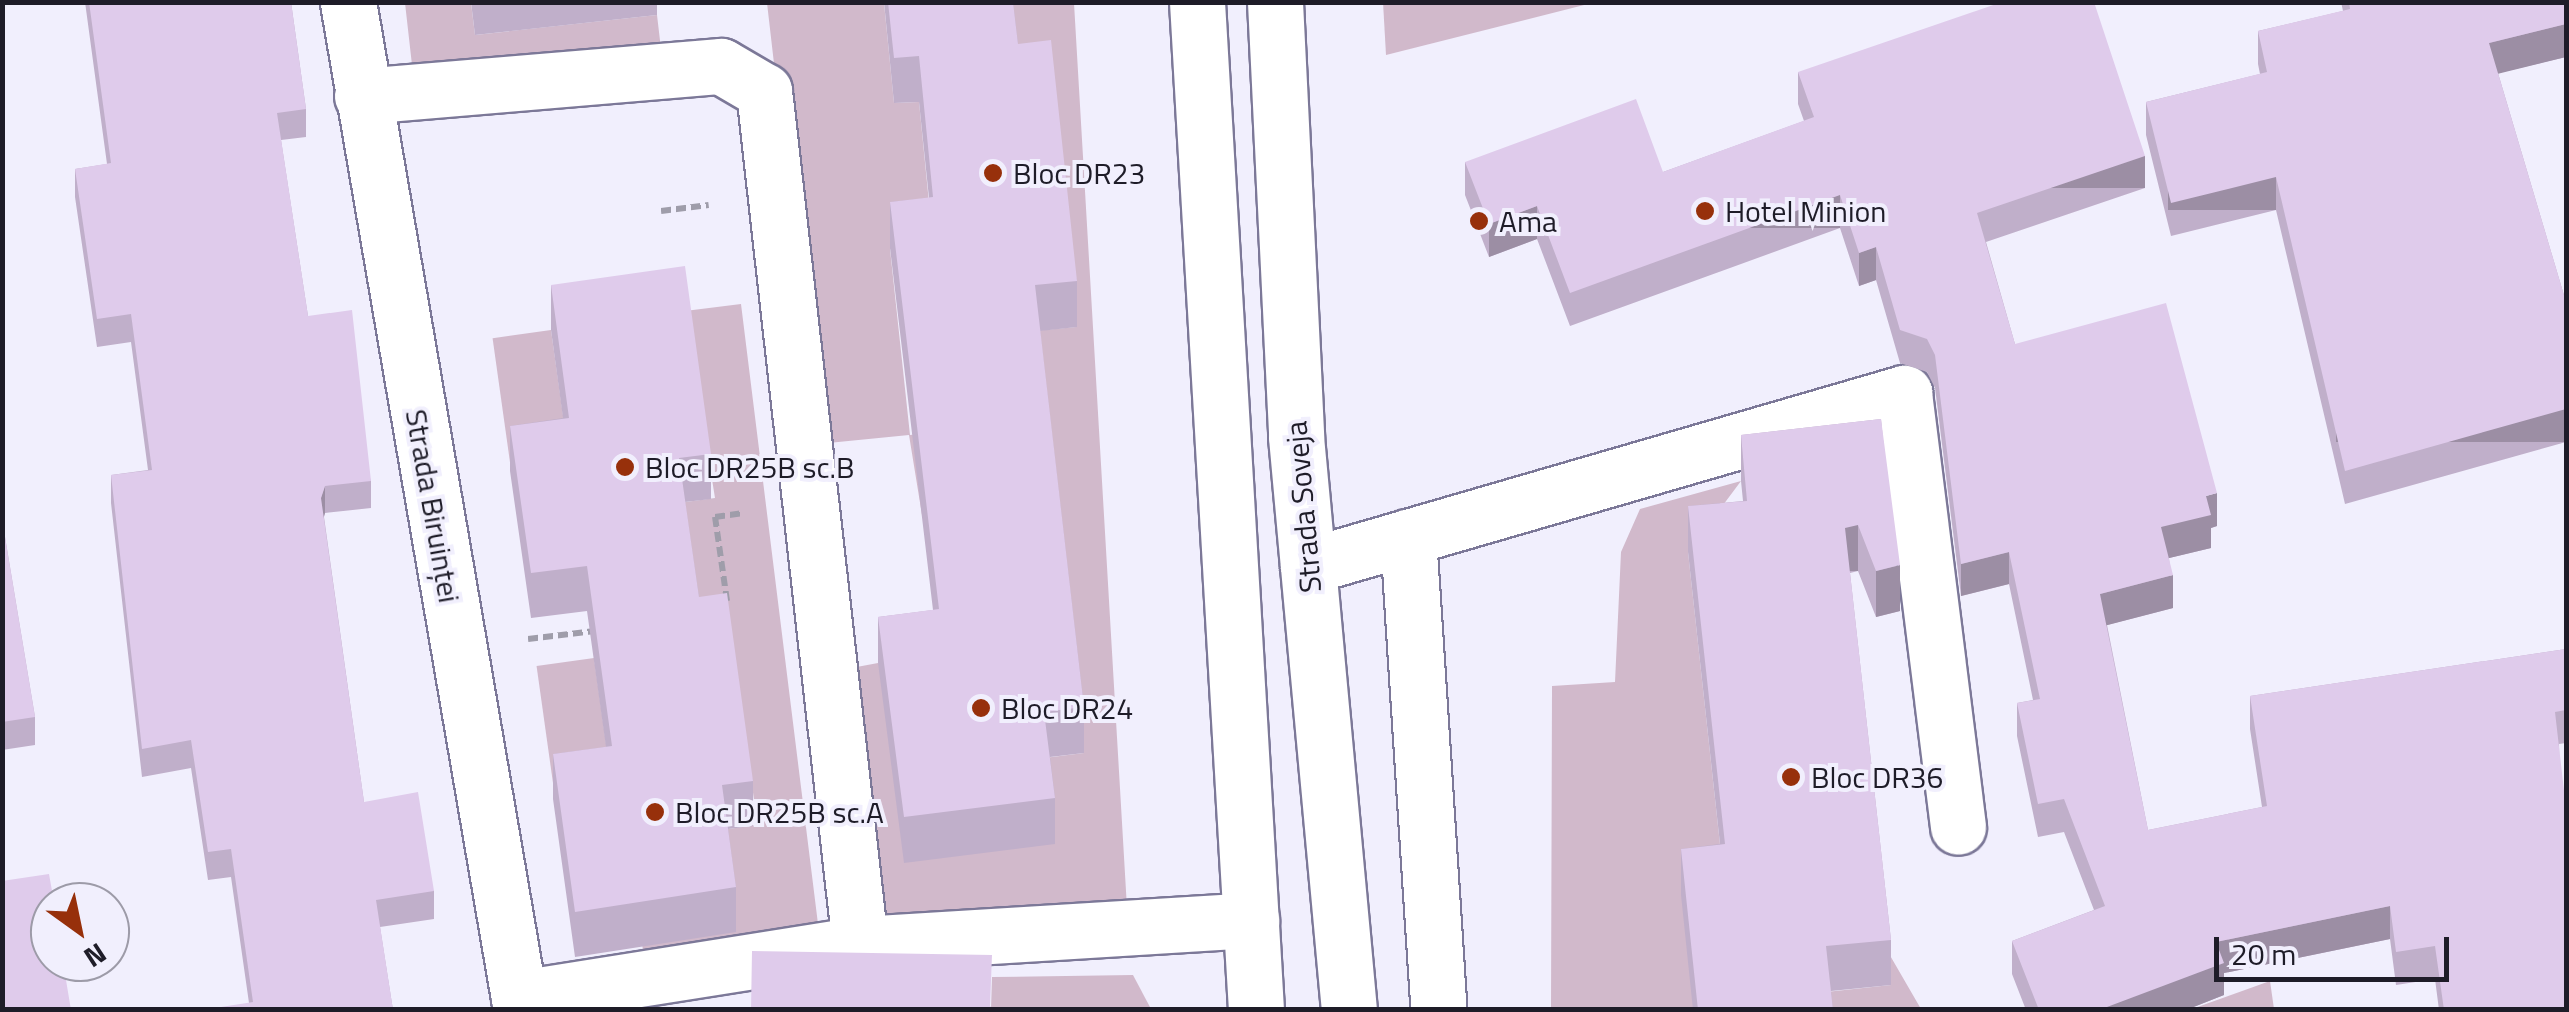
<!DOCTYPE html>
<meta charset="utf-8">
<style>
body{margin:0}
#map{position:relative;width:2569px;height:1012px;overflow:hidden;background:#f1effd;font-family:"Titillium Web",sans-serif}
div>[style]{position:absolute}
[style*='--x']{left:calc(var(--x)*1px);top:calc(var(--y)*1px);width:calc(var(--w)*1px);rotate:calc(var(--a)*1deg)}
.green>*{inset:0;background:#d1b9cb;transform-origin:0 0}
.path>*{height:6px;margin-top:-3px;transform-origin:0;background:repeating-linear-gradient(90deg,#9f9daa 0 10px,transparent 0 15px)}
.roads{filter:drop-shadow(2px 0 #7c7898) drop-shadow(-2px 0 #7c7898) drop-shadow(0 2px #7c7898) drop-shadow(0 -2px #7c7898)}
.minor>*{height:55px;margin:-27.5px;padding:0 27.5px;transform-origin:27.5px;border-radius:27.5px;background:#fff}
.major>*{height:55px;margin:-27.5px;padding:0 27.5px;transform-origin:27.5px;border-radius:27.5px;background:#fff}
.wall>*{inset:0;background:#c0afca}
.shaded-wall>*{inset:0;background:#9c8ea4;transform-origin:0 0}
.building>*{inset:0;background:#dfcbeb}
.dots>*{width:28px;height:28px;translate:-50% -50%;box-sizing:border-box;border:5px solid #f1effd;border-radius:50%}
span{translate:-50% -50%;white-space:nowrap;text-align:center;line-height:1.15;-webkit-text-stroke:8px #f1effd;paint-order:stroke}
.poi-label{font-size:30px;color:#1e1c28}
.left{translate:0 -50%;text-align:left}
.street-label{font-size:30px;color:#1e1c28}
.frame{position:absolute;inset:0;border:5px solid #1e1c28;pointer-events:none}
.north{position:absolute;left:30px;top:882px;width:100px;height:100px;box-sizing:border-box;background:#f1effd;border:2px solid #9d9ba8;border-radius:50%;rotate:147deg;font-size:28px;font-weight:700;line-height:40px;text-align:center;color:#1e1c28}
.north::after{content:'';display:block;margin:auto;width:35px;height:45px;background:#97300b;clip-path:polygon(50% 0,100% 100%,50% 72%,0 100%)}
.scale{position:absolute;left:2214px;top:937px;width:235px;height:45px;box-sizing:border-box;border:5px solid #1e1c28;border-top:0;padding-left:12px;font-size:30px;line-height:35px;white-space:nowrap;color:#1e1c28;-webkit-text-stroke:8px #f1effd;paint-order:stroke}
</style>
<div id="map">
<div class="green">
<div style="clip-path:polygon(1383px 2px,1592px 2px,1592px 3px,1386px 55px)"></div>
<div style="clip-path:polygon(405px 3px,471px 3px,475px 35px,657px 15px,661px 49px,412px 65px)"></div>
<div style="clip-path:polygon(767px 3px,884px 3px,894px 103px,919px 102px,933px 243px,890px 249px,910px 435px,1044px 420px,1034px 331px,1076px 327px,1018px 90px,1008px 3px,1074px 3px,1127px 908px,876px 927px,846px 669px,878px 663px,1044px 758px,1084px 753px,1052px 499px,922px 515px,909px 435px,818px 444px)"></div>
<div style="clip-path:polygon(741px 304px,819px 932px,644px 957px,641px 937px,707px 832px,757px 825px,751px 776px,657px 648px,664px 505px,715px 498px,685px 311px)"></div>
<div style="left:551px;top:330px;width:134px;height:59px;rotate:82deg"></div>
<div style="clip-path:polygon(1741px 481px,1688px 552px,1725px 890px,1693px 1009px,1551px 1010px,1552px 686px,1615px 682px,1621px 552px,1640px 509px)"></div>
<div style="left:594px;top:658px;width:134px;height:58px;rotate:82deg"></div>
<div style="clip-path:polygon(1888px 952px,1921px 1009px,1828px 1009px,1826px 992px,1891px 985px)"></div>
<div style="clip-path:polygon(1133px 975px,1151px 1009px,991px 1010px,992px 977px)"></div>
<div style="clip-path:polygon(2270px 981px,2274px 1009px,2192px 1009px)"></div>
</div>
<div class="path">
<div style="--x:661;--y:211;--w:48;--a:-7.1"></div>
<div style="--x:727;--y:601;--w:85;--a:-98.1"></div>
<div style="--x:715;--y:517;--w:27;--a:-8"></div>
<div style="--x:528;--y:639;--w:67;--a:-6.8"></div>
</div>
<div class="roads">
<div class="minor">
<div style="--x:348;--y:2;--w:1023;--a:80.26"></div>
<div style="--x:362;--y:96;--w:360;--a:-4.8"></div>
<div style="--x:721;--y:66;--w:50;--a:30.2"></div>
<div style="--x:764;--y:91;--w:858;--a:83.58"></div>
<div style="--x:1408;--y:537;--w:474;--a:86.3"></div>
<div style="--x:1308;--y:566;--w:621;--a:-16.19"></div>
<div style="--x:1904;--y:393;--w:437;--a:82.9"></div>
<div style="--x:519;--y:998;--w:345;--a:-9"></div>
<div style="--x:860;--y:944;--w:392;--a:-3.5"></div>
</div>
<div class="major">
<div style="--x:1197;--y:2;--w:1010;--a:86.65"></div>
<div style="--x:1275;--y:2;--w:436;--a:87.2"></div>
<div style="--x:1296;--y:437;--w:575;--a:84.72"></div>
</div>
</div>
<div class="wall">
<div style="clip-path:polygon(85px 2px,291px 2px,306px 109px,306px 137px,281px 140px,308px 316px,371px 481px,371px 508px,325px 513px,324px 517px,364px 802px,434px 891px,434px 919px,380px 927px,393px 1010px,249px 1003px,231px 877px,208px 880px,191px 768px,142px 777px,111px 503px,111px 475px,148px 470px,131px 342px,97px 347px,75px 197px,75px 169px,107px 164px)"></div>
<div style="clip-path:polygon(471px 2px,657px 2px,657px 15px,475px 35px)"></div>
<div style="clip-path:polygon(884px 2px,1013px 2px,1018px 44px,1077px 281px,1077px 327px,1040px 331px,1084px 707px,1084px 753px,1050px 757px,1055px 798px,1055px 844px,904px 863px,878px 663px,878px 617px,933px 610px,890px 248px,890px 202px,929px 198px,919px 102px,894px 103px)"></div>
<div style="clip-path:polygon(2341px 2px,2566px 2px,2566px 57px,2498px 73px,2566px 302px,2566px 442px,2345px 504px,2276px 210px,2171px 236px,2146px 135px,2146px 102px,2260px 74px,2258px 64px,2258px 31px,2343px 11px)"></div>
<div style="clip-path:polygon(1798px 72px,2145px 188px,1986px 242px,2015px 344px,2217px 526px,2211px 528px,2211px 548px,2169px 558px,2173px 608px,2107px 625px,2148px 830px,2262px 807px,2250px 729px,2250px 696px,2566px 649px,2566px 743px,2559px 744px,2566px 1010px,2439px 1010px,2435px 979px,2396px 985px,2390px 939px,2224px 973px,2224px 995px,2186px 1010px,2026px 1010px,2012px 974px,2012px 941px,2094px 910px,2064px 832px,2038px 837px,2017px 736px,2017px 703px,2033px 700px,2009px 584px,1961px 596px,1935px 388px,1927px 372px,1900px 363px,1876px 280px,1859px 286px,1840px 228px,1570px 326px,1537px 239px,1489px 257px,1465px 195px,1465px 162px,1663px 172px,1804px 121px,1798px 104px)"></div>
<div style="clip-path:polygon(551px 285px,711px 454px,711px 499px,685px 502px,699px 597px,753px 781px,753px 826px,728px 829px,736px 887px,736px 932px,575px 957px,553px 799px,553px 754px,606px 747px,587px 611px,531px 618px,510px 471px,510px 426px,563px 418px,551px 330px)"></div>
<div style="clip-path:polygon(1881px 419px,1900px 611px,1876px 617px,1858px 571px,1850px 573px,1891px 940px,1891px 985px,1831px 991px,1833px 1010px,1693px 1010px,1681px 895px,1681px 849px,1720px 844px,1688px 552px,1688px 506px,1743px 501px,1741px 481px,1741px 435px)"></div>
<div style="clip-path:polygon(2px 519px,35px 717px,35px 745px,2px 750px)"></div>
</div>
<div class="shaded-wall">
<div style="clip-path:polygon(2566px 24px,2566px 57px,2489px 76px,2489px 43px)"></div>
<div style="left:2145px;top:156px;width:32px;height:177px;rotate:90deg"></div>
<div style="left:2276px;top:177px;width:33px;height:108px;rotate:90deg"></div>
<div style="left:1840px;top:195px;width:33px;height:287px;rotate:90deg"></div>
<div style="clip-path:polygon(1537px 206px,1537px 239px,1489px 257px,1489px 224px)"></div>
<div style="clip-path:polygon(1876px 247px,1876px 280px,1859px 286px,1859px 253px)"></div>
<div style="left:2566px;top:409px;width:33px;height:230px;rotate:90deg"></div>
<div style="clip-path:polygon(325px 486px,325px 513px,321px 525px,321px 498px)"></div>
<div style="clip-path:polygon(2217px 493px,2217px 526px,2211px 528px,2211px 548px,2161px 560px,2161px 527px,2206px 496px)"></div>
<div style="left:1858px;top:525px;width:46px;height:13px;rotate:90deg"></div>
<div style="clip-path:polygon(2009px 552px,2009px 584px,1961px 596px,1961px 564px)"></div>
<div style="clip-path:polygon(1900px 565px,1900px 611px,1876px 617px,1876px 571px)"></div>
<div style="clip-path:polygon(2173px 575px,2173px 608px,2100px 627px,2100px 594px)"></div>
<div style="clip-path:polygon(2390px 906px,2390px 939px,2224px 973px,2224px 995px,2186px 1010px,2099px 1010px,2216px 942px)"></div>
</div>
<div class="building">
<div style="clip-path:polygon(89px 2px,291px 2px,306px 109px,277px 113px,308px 316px,352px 310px,371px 481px,325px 486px,321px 498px,364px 802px,418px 792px,434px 891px,376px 900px,393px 1010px,222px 1010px,221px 1007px,253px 1002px,231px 849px,208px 852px,191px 740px,142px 749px,111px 475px,152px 470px,131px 314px,97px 319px,75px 169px,111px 163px)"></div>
<div style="clip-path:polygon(888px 2px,1013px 2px,1018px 44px,1051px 40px,1077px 281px,1035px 285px,1084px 707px,1044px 712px,1055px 798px,904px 817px,878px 617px,939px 609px,890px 202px,933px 197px,919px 56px,894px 58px)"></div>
<div style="clip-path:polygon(2002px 2px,2094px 2px,2145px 156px,1977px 213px,2015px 344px,2166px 303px,2217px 493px,2206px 496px,2211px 515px,2161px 527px,2173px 575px,2100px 594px,2148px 830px,2267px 806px,2250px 696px,2566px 649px,2566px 710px,2555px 712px,2566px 808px,2566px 1010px,2444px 1010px,2435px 946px,2396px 952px,2390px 906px,2216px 942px,2224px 963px,2099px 1010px,2039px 1010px,2012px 941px,2105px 906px,2064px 799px,2038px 804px,2017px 703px,2040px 699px,2009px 552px,1961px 564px,1935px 355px,1927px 339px,1900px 330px,1876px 247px,1859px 253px,1840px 195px,1570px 293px,1537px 206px,1489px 224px,1465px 162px,1636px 99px,1663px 172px,1814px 117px,1798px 72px)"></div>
<div style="clip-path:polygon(2349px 2px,2566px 2px,2566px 24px,2489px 43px,2566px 302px,2566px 409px,2345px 471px,2276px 177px,2171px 203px,2146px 102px,2267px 72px,2258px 31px,2350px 9px)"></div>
<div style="clip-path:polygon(685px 266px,711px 454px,679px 458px,699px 597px,727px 593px,753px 781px,722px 785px,736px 887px,575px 912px,553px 754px,612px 746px,587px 566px,531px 573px,510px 426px,569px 418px,551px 285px)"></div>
<div style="clip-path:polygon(1881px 419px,1900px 565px,1876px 571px,1858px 525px,1845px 528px,1891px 940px,1826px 946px,1833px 1010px,1698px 1010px,1681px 849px,1725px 844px,1688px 506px,1747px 501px,1741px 435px)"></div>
<div style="clip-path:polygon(2px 519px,35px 717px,2px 722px)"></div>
<div style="clip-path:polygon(49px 874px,54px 902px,50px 902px,50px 962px,63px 962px,71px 1010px,2px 1010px,2px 881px)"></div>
<div style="clip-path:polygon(752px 951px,992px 955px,990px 1006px,994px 1010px,751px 1010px)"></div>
</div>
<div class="dots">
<div style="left:993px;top:173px;background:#97300b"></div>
<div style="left:1705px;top:211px;background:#97300b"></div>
<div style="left:1479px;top:221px;background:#97300b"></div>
<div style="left:625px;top:467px;background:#97300b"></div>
<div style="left:981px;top:708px;background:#97300b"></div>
<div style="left:1791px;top:777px;background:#97300b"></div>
<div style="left:655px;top:812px;background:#97300b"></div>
</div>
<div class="poi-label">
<span class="left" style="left:1013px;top:173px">Bloc DR23</span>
<span class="left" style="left:1725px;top:211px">Hotel Minion</span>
<span class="left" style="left:1499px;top:221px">Ama</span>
<span class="left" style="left:645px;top:467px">Bloc DR25B sc.B</span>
<span class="left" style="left:1001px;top:708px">Bloc DR24</span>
<span class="left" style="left:1811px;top:777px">Bloc DR36</span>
<span class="left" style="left:675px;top:812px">Bloc DR25B sc.A</span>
</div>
<div class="street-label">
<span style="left:433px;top:506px;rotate:80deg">Strada Biruinței</span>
<span style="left:1303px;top:507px;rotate:-95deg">Strada Soveja</span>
</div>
<div class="frame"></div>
<div class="north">N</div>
<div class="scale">20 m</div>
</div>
